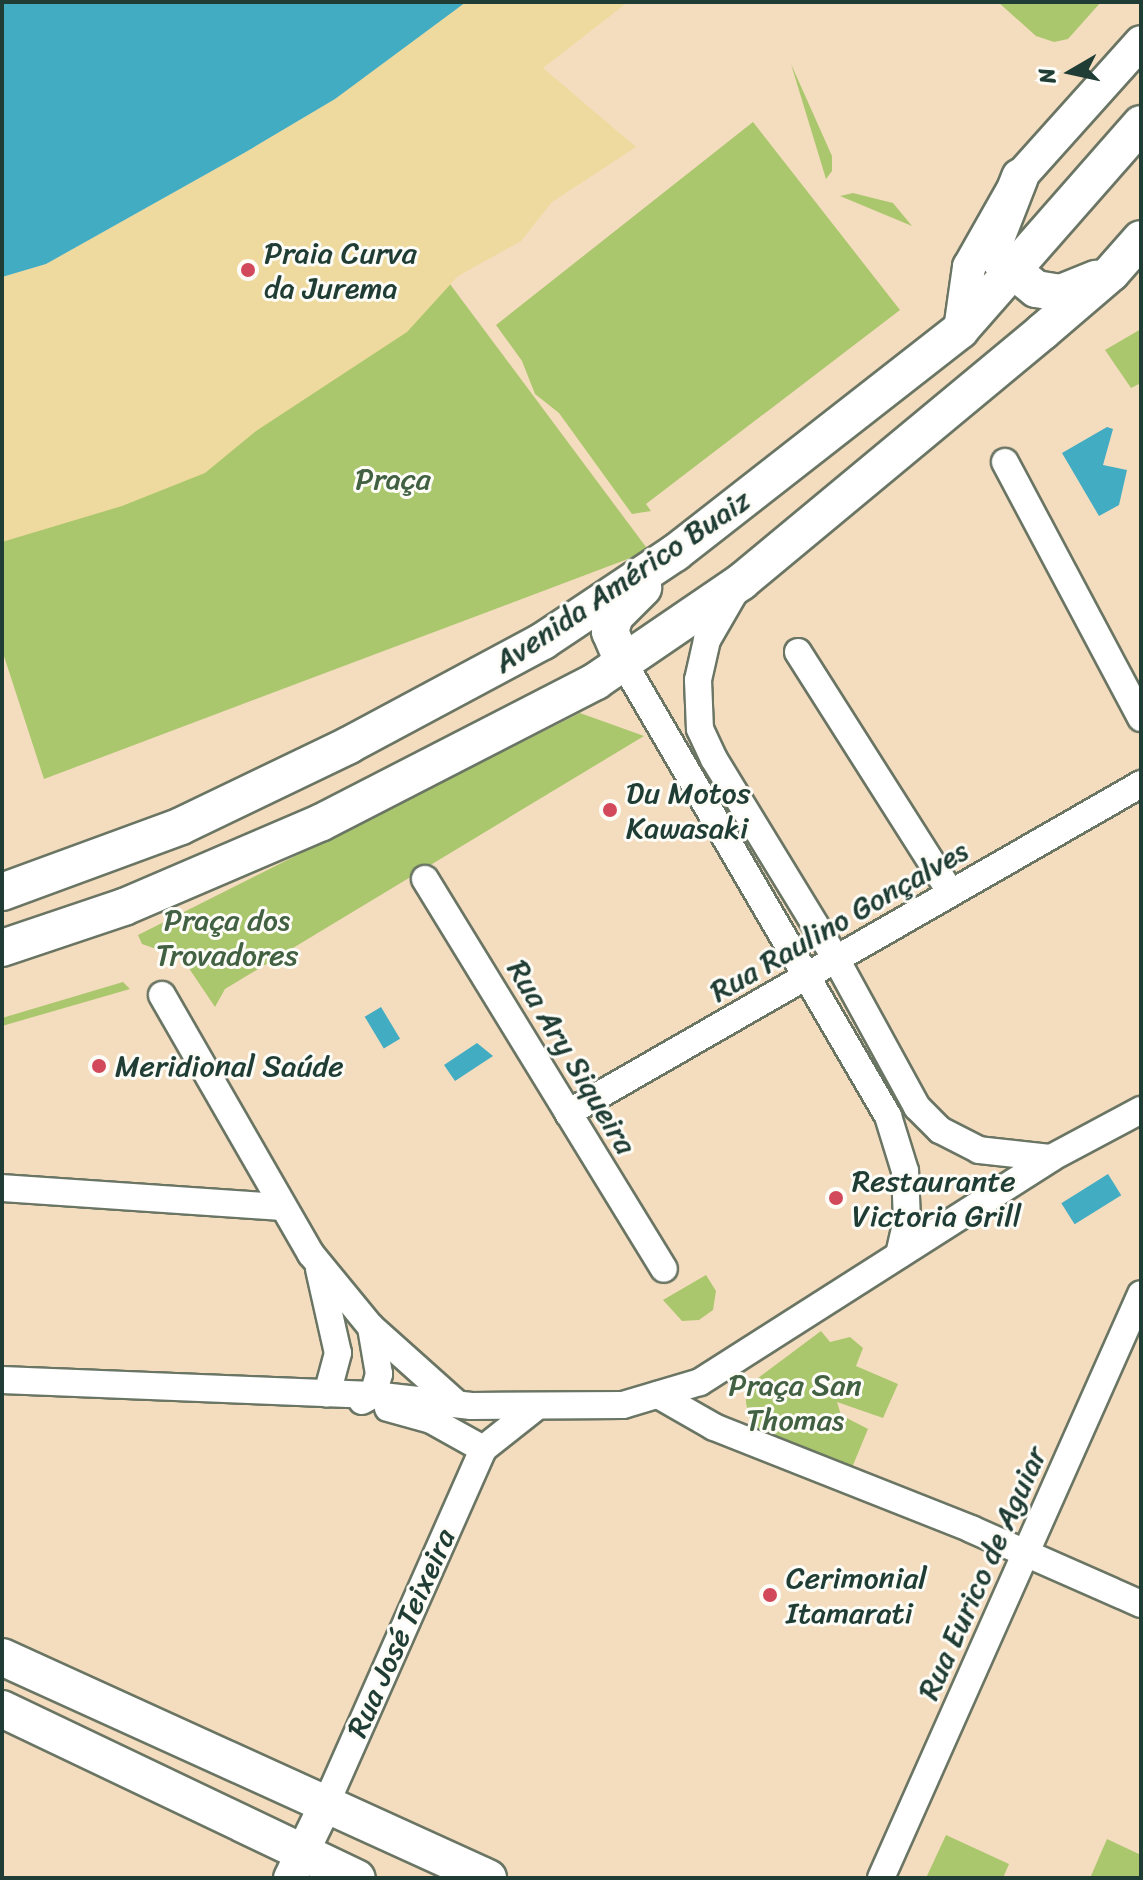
<!DOCTYPE html>
<meta charset="utf-8">
<style>
body{margin:0}
#map{position:relative;width:1143px;height:1880px;overflow:hidden;background:#f4dcbe;font-family:Sriracha,sans-serif}
div>[style]{position:absolute}
[style*='--x']{left:calc(var(--x)*1px);top:calc(var(--y)*1px);width:calc(var(--w)*1px);rotate:calc(var(--a)*1deg)}
.green>*{inset:0;background:#abc76e}
.sand>*{inset:0;background:#eeda9e}
.water>*{inset:0;background:#42acc2;transform-origin:0 0}
.roads{filter:drop-shadow(2px 0 #6a7564) drop-shadow(-2px 0 #6a7564) drop-shadow(0 2px #6a7564) drop-shadow(0 -2px #6a7564)}
.minor>*{height:26px;margin:-13px;padding:0 13px;transform-origin:13px;border-radius:13px;background:#fff}
.tertiary>*{height:32px;margin:-16px;padding:0 16px;transform-origin:16px;border-radius:16px;background:#fff}
.secondary>*{height:36px;margin:-18px;padding:0 18px;transform-origin:18px;border-radius:18px;background:#fff}
.dots>*{width:22px;height:22px;translate:-50% -50%;box-sizing:border-box;border:4px solid #fdfcf7;border-radius:50%}
span{translate:-50% -50%;white-space:nowrap;text-align:center;line-height:1.15;-webkit-text-stroke:6px #fdfcf7;paint-order:stroke}
.poi-label{font-size:30px;color:#1f3d34}
.left{translate:0 -50%;text-align:left}
.park-label{font-size:30px;color:#426042}
.street-label{font-size:30px;color:#1f3d34}
.frame{position:absolute;inset:0;border:4px solid #1f3d34;pointer-events:none}
.north{position:absolute;left:1031px;top:32px;width:80px;height:80px;-webkit-text-stroke:6px #fdfcf7;paint-order:stroke;rotate:261deg;font-size:22px;font-weight:700;line-height:32px;text-align:center;color:#1f3d34}
.north::after{content:'';display:block;margin:auto;width:28px;height:36px;background:#1f3d34;clip-path:polygon(50% 0,100% 100%,50% 72%,0 100%)}
</style>
<div id="map">
<div class="green">
<div style="clip-path:polygon(998px 2px,1101px 2px,1068px 39px,1054px 42px,1036px 36px)"></div>
<div style="clip-path:polygon(791px 64px,832px 156px,832px 171px,826px 179px)"></div>
<div style="clip-path:polygon(753px 122px,900px 310px,646px 504px,651px 511px,632px 514px,559px 413px,535px 394px,522px 361px,496px 325px)"></div>
<div style="clip-path:polygon(853px 193px,893px 203px,912px 226px,840px 196px)"></div>
<div style="clip-path:polygon(441px 272px,649px 551px,44px 779px,2px 650px,2px 515px)"></div>
<div style="clip-path:polygon(1141px 329px,1141px 383px,1131px 388px,1105px 350px)"></div>
<div style="clip-path:polygon(580px 713px,644px 736px,225px 989px,215px 1007px,182px 958px,142px 944px,138px 935px)"></div>
<div style="clip-path:polygon(123px 982px,130px 989px,2px 1026px,2px 1018px)"></div>
<div style="clip-path:polygon(706px 1275px,716px 1291px,713px 1310px,699px 1320px,682px 1321px,663px 1300px)"></div>
<div style="clip-path:polygon(821px 1331px,830px 1342px,850px 1337px,863px 1348px,856px 1366px,898px 1384px,883px 1418px,837px 1402px,841px 1415px,868px 1429px,851px 1470px,752px 1430px,746px 1403px,746px 1387px)"></div>
<div style="clip-path:polygon(946px 1835px,1009px 1864px,1003px 1878px,926px 1878px)"></div>
<div style="clip-path:polygon(1107px 1839px,1141px 1855px,1141px 1878px,1090px 1878px)"></div>
</div>
<div class="sand">
<div style="clip-path:polygon(466px 2px,628px 2px,543px 68px,636px 147px,552px 202px,521px 241px,458px 276px,407px 332px,256px 431px,205px 473px,122px 506px,2px 542px,2px 277px,46px 264px,244px 153px,335px 99px)"></div>
</div>
<div class="water">
<div style="clip-path:polygon(2px 2px,466px 2px,335px 99px,244px 153px,46px 264px,2px 277px)"></div>
<div style="clip-path:polygon(1107px 427px,1113px 429px,1103px 465px,1127px 470px,1119px 505px,1099px 516px,1062px 453px)"></div>
<div style="left:381px;top:1007px;width:37px;height:19px;rotate:59deg"></div>
<div style="clip-path:polygon(477px 1043px,493px 1056px,455px 1081px,444px 1065px)"></div>
<div style="left:1108px;top:1174px;width:25px;height:55px;rotate:58deg"></div>
</div>
<div class="roads">
<div class="minor">
<div style="--x:1005;--y:462;--w:290;--a:62"></div>
<div style="--x:736;--y:590;--w:58;--a:120.1"></div>
<div style="--x:707;--y:640;--w:41;--a:102.7"></div>
<div style="--x:698;--y:680;--w:49;--a:87.7"></div>
<div style="--x:700;--y:729;--w:33;--a:65"></div>
<div style="--x:714;--y:759;--w:234;--a:58.6"></div>
<div style="--x:836;--y:959;--w:169;--a:61.3"></div>
<div style="--x:917;--y:1107;--w:33;--a:45"></div>
<div style="--x:940;--y:1130;--w:44;--a:27.1"></div>
<div style="--x:979;--y:1150;--w:72;--a:6.3"></div>
<div style="--x:798;--y:652;--w:285;--a:57.6"></div>
<div style="--x:623;--y:662;--w:526;--a:59.73"></div>
<div style="--x:888;--y:1116;--w:58;--a:72.8"></div>
<div style="--x:905;--y:1171;--w:49;--a:87.7"></div>
<div style="--x:907;--y:1220;--w:36;--a:103"></div>
<div style="--x:425;--y:879;--w:457;--a:58.5"></div>
<div style="--x:162;--y:995;--w:299;--a:60.1"></div>
<div style="--x:311;--y:1254;--w:94;--a:50.6"></div>
<div style="--x:371;--y:1327;--w:114;--a:41.8"></div>
<div style="--x:568;--y:1113;--w:661;--a:-29.86"></div>
<div style="--x:2;--y:1188;--w:279;--a:3.9"></div>
<div style="--x:319;--y:1269;--w:86;--a:77.3"></div>
<div style="--x:338;--y:1353;--w:42;--a:105"></div>
<div style="--x:2;--y:1380;--w:371;--a:2.3"></div>
<div style="--x:373;--y:1395;--w:99;--a:6.4"></div>
<div style="--x:471;--y:1406;--w:152;--a:-0.4"></div>
<div style="--x:623;--y:1405;--w:80;--a:-16.6"></div>
<div style="--x:700;--y:1382;--w:416;--a:-32.5"></div>
<div style="--x:1051;--y:1158;--w:102;--a:-28.1"></div>
<div style="--x:658;--y:1395;--w:64;--a:29.7"></div>
<div style="--x:714;--y:1427;--w:277;--a:21.6"></div>
<div style="--x:971;--y:1529;--w:186;--a:23.8"></div>
<div style="--x:362;--y:1401;--w:13;--a:-29"></div>
<div style="--x:373;--y:1395;--w:22;--a:-74"></div>
<div style="--x:379;--y:1374;--w:48;--a:-99.7"></div>
<div style="--x:388;--y:1408;--w:45;--a:15.6"></div>
<div style="--x:431;--y:1420;--w:60;--a:29.1"></div>
<div style="--x:325;--y:1806;--w:390;--a:-66.1"></div>
<div style="--x:483;--y:1449;--w:68;--a:-38.4"></div>
<div style="--x:881;--y:1878;--w:639;--a:-66"></div>
</div>
<div class="tertiary">
<div style="--x:960;--y:330;--w:64;--a:-81.9"></div>
<div style="--x:969;--y:267;--w:103;--a:-60.5"></div>
<div style="--x:1020;--y:177;--w:181;--a:-48.1"></div>
<div style="--x:290;--y:1878;--w:80;--a:-64.1"></div>
</div>
<div class="secondary">
<div style="--x:1020;--y:177;--w:69;--a:111.3"></div>
<div style="--x:995;--y:241;--w:17;--a:80"></div>
<div style="--x:998;--y:258;--w:49;--a:39.2"></div>
<div style="--x:1036;--y:289;--w:25;--a:9"></div>
<div style="--x:1061;--y:293;--w:38;--a:-22"></div>
<div style="--x:623;--y:662;--w:33;--a:-113"></div>
<div style="--x:610;--y:632;--w:17;--a:-73"></div>
<div style="--x:615;--y:616;--w:40;--a:-45"></div>
<div style="--x:2;--y:892;--w:191;--a:-20.2"></div>
<div style="--x:181;--y:826;--w:187;--a:-25.7"></div>
<div style="--x:349;--y:745;--w:220;--a:-28.2"></div>
<div style="--x:543;--y:641;--w:159;--a:-33.7"></div>
<div style="--x:675;--y:553;--w:362;--a:-38"></div>
<div style="--x:960;--y:330;--w:274;--a:-48.7"></div>
<div style="--x:2;--y:948;--w:129;--a:-18.6"></div>
<div style="--x:124;--y:907;--w:215;--a:-23.2"></div>
<div style="--x:322;--y:822;--w:308;--a:-27.2"></div>
<div style="--x:596;--y:681;--w:176;--a:-34.3"></div>
<div style="--x:741;--y:582;--w:391;--a:-39.7"></div>
<div style="--x:1042;--y:332;--w:91;--a:-40.5"></div>
<div style="--x:1111;--y:273;--w:45;--a:-48.6"></div>
<div style="--x:2;--y:1657;--w:534;--a:24.45"></div>
<div style="--x:2;--y:1709;--w:393;--a:25.5"></div>
</div>
</div>
<div class="dots">
<div style="left:248px;top:270px;background:#d1495b"></div>
<div style="left:610px;top:810px;background:#d1495b"></div>
<div style="left:99px;top:1066px;background:#d1495b"></div>
<div style="left:836px;top:1198px;background:#d1495b"></div>
<div style="left:770px;top:1595px;background:#d1495b"></div>
</div>
<div class="poi-label">
<span class="left" style="left:264px;top:270px">Praia Curva<br>da Jurema</span>
<span class="left" style="left:626px;top:810px">Du Motos<br>Kawasaki</span>
<span class="left" style="left:115px;top:1066px">Meridional Saúde</span>
<span class="left" style="left:852px;top:1198px">Restaurante<br>Victoria Grill</span>
<span class="left" style="left:786px;top:1595px">Cerimonial<br>Itamarati</span>
</div>
<div class="park-label">
<span style="left:393px;top:479px">Praça</span>
<span style="left:227px;top:937px">Praça dos<br>Trovadores</span>
<span style="left:795px;top:1402px">Praça San<br>Thomas</span>
</div>
<div class="street-label">
<span style="left:622px;top:581px;rotate:-34deg">Avenida Américo Buaiz</span>
<span style="left:839px;top:921px;rotate:-30deg">Rua Raulino Gonçalves</span>
<span style="left:572px;top:1057px;rotate:59deg">Rua Ary Siqueira</span>
<span style="left:982px;top:1573px;rotate:-66deg">Rua Eurico de Aguiar</span>
<span style="left:401px;top:1633px;rotate:-66deg">Rua José Teixeira</span>
</div>
<div class="frame"></div>
<div class="north">N</div>
</div>
